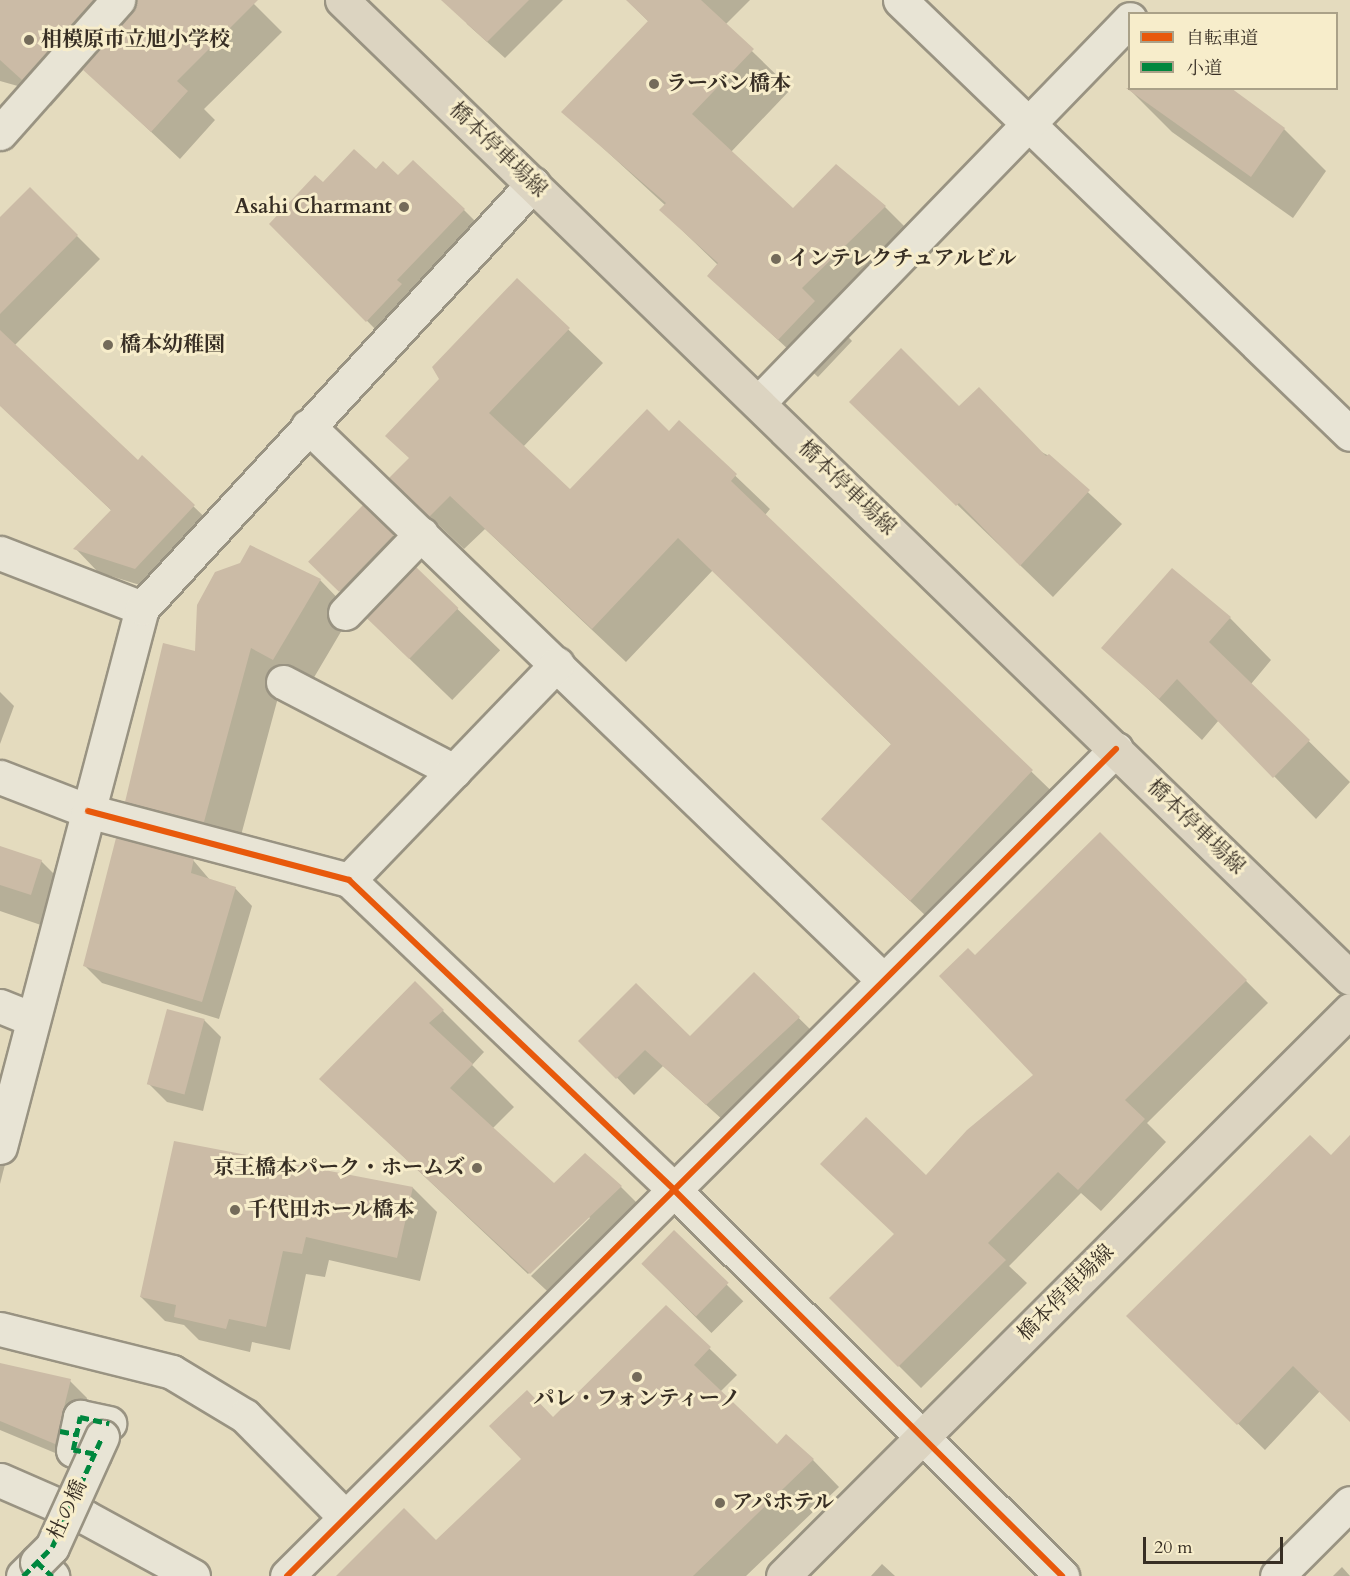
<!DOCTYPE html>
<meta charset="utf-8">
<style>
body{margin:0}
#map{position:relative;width:1350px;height:1576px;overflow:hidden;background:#e4dbbe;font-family:Cardo,"Noto Serif JP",serif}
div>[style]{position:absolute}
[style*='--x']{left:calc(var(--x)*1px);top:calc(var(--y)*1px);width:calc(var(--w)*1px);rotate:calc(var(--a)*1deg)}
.shadow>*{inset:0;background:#0003;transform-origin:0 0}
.building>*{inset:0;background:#cbbba6;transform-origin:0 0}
.roads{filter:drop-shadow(2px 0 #999382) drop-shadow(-2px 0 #999382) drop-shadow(0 2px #999382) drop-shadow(0 -2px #999382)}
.minor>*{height:33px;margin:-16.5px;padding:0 16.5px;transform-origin:16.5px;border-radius:16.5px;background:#e8e4d5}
.major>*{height:33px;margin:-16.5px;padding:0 16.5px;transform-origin:16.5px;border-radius:16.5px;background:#dcd4c1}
.bridges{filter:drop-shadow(2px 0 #999382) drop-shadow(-2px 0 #999382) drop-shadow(0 2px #999382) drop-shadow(0 -2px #999382)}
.minor-bridge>*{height:33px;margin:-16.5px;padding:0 16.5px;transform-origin:16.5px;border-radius:16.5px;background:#e8e4d5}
.quiet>*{height:4.5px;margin-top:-2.25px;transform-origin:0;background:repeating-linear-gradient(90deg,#00873e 0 9px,transparent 0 13.5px)}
.cycleway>*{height:6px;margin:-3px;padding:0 3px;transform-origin:3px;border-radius:3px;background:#e8590c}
.dots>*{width:16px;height:16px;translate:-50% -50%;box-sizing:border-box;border:3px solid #f7edcb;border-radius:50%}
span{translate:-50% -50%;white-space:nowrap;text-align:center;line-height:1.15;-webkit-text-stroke:6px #f7edcb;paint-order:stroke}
.poi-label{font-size:21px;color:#372e24;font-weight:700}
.left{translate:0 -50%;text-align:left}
.right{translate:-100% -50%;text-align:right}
.street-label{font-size:21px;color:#372e24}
.legend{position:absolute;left:1128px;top:12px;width:210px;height:78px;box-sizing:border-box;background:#f7edcb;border:2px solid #aaa188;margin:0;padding:8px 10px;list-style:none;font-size:18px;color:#372e24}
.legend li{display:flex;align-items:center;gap:12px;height:30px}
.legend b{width:30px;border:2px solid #aaa188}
.scale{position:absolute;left:1143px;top:1537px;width:140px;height:27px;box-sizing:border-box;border:3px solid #372e24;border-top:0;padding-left:8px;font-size:18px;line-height:21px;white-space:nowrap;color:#372e24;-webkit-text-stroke:4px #f7edcb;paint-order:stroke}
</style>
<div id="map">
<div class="shadow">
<div style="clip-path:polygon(0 0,250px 0,282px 32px,204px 109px,215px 120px,180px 159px,84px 69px,51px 106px,32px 90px,0 81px)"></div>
<div style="clip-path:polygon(457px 0,563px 0,505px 58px,467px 24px)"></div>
<div style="clip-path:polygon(627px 0,750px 0,725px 25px,791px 89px,731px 152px,793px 210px,885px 207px,923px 245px,839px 327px,852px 341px,818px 377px,709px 276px,718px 265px,661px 210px,665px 205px,564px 112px,649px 22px)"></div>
<div style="clip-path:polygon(1130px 90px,1284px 129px,1326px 171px,1293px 218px,1172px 132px)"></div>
<div style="clip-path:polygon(376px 171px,398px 177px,464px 210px,486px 232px,389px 343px,271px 224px,323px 184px)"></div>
<div style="clip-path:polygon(30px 189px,100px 259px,14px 346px,138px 462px,142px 457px,217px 529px,159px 591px,98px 572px,76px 549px,112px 511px,0 405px,0 221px)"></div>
<div style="clip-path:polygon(517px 280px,603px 363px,523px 447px,570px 491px,669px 433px,679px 422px,770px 509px,765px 515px,1066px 805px,944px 933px,823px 819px,892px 745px,713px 570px,626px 662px,485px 529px,464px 549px,425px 512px,410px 459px,441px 380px)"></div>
<div style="clip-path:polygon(959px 408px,1049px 456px,1122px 524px,1053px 597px,884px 434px)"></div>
<div style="left:363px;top:507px;width:53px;height:76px;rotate:44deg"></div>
<div style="left:416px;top:569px;width:117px;height:69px;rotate:44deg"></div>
<div style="clip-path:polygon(320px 580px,352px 613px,306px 691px,283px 679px,236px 854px,160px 833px,127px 801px,197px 653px)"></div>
<div style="clip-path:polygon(1230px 618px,1271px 660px,1251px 684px,1350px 782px,1316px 819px,1219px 720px,1202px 740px,1104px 648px)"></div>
<div style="clip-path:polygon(0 692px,14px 706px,0 744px)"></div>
<div style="clip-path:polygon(1100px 834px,1268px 1003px,1147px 1123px,1166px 1142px,1101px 1211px,1081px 1193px,1009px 1266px,1027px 1283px,921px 1388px,831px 1298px,895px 1235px,926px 1177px,1035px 1075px,975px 957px)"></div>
<div style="clip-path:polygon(0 848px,41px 861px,83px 903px,73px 936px,0 911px)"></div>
<div style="clip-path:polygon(193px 860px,210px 880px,235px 888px,252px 906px,219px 1019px,102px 983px,85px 966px)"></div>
<div style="clip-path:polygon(754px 974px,816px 1035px,724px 1121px,663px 1066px,634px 1095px,581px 1041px,690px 1038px)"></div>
<div style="clip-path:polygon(415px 983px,484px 1052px,472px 1065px,514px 1107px,492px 1129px,554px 1185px,621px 1187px,663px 1229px,573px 1315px,531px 1276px,590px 1218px,588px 1216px,528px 1274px,321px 1079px)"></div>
<div style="clip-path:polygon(204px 1020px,221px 1037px,203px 1111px,167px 1102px,150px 1085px)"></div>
<div style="clip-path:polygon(0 1140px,9px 1149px,0 1184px)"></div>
<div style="clip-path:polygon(175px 1143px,413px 1188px,437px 1212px,420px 1281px,329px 1260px,325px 1277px,306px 1274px,290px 1350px,252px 1342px,250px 1352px,199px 1340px,184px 1325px,165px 1321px,141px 1297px)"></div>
<div style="clip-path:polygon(1350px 1144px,1350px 1420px,1320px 1391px,1265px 1450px,1128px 1316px)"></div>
<div style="left:674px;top:1232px;width:98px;height:45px;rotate:45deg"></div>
<div style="clip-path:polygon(666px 1307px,737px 1375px,720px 1392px,777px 1446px,813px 1460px,839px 1487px,746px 1576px,338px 1576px,436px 1542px,523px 1459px,554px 1419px)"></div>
<div style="clip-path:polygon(0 1364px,70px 1381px,87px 1398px,72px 1460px,0 1430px)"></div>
<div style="clip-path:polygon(882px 1564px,895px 1576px,871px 1576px)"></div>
<div style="clip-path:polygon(1342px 1567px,1350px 1576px,1333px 1576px)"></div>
</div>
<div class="building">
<div style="clip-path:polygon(0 0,93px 0,22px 80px,0 60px)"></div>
<div style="clip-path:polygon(136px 0,258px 0,177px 81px,188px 91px,151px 132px,82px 69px,132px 12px)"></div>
<div style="clip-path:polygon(441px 0,529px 0,487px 42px)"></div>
<div style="clip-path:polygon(626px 0,701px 0,754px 49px,692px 114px,793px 208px,836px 164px,886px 206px,802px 288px,815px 301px,778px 340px,707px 276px,718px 263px,659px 210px,666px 203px,561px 112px,648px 21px)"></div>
<div style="clip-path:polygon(1126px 88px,1231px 88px,1285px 128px,1251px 177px)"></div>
<div style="clip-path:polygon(354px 149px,376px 169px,383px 161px,398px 175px,413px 160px,465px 209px,397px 280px,402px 284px,366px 322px,269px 224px,315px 175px,323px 182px)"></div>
<div style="clip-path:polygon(30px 187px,78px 235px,0 314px,0 217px)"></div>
<div style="clip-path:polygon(517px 278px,570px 328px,489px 413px,570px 489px,647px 409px,669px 431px,679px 420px,737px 474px,731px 481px,1033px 770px,910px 901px,821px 819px,891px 744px,678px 538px,592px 629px,450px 496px,429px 517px,389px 478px,409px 458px,385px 436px,439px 379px,432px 367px)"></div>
<div style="clip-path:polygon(0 330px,138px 460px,142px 455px,195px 505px,135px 569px,73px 549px,111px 510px,0 406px)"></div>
<div style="clip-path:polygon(901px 348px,959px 406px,979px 387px,1046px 456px,1049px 454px,1090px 490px,1020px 566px,959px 503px,956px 506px,849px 402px)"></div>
<div style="left:363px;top:505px;width:43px;height:79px;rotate:44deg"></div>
<div style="clip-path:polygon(250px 545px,321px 579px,273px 660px,251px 648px,204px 822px,125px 802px,163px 643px,195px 651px,197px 605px,215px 572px,240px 563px)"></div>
<div style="left:416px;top:567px;width:59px;height:71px;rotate:44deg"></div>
<div style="clip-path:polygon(1172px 568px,1231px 617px,1209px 642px,1310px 740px,1273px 778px,1177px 679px,1159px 699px,1101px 648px)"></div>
<div style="clip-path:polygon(1100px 832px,1247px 980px,1125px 1100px,1145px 1119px,1078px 1190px,1058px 1172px,988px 1243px,1006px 1260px,898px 1367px,829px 1298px,894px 1234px,820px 1164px,866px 1117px,926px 1175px,967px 1130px,1033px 1075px,939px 976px,968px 948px,975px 955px)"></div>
<div style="clip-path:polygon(116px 838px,194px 858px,191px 873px,236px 887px,202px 1002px,83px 966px)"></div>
<div style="clip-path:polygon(0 846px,42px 860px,31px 895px,0 885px)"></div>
<div style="clip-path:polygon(754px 972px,800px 1017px,706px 1105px,645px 1050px,616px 1079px,578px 1041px,636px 983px,690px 1036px)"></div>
<div style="clip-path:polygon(415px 981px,444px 1010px,429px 1023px,473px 1064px,450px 1088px,554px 1183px,585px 1153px,622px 1186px,530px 1274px,319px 1079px)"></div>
<div style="left:167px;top:1009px;width:39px;height:78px;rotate:15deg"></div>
<div style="clip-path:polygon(1310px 1135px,1331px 1155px,1350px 1135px,1350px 1422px,1293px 1366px,1237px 1425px,1126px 1316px)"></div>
<div style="clip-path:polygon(174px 1141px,413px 1187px,397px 1258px,306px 1237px,302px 1254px,283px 1251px,266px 1327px,229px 1319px,226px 1329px,174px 1317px,176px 1305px,140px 1297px)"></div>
<div style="left:674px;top:1230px;width:76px;height:47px;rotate:44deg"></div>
<div style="clip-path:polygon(666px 1305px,711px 1347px,694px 1365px,777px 1444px,786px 1434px,814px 1459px,693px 1576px,336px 1576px,404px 1508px,436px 1540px,521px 1459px,489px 1426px,527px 1390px,553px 1417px)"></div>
<div style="clip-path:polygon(0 1363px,71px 1379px,55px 1444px,0 1421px)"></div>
</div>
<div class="roads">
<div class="minor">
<div style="--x:900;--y:0;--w:625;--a:43.96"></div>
<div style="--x:0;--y:133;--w:178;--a:-48.4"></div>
<div style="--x:759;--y:402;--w:533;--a:-45.91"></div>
<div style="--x:308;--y:426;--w:797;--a:43.93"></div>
<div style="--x:0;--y:553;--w:152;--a:21.2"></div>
<div style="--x:345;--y:613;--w:110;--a:-46.1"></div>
<div style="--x:283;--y:682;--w:193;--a:27.5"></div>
<div style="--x:0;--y:777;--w:94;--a:21.1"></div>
<div style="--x:88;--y:811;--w:270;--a:14.8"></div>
<div style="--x:349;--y:880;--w:448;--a:43.6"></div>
<div style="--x:673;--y:1189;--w:549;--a:44.85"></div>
<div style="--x:349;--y:880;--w:300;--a:-46.1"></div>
<div style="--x:0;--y:1006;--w:35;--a:22"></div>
<div style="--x:0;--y:1147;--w:557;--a:-75.24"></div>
<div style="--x:142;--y:608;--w:577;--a:-47.32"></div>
<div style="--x:0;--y:1329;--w:177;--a:14"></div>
<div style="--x:172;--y:1372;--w:85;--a:31.1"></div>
<div style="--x:245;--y:1416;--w:141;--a:45.3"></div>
<div style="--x:94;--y:1454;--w:21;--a:-169"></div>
<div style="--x:73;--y:1450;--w:34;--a:-78"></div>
<div style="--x:80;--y:1417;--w:30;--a:12"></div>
<div style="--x:0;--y:1480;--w:93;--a:23.5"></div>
<div style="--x:85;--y:1517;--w:123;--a:28.6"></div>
<div style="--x:23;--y:1576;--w:20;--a:-45"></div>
<div style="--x:37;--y:1562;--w:21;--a:43"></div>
<div style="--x:287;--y:1576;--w:1171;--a:-44.93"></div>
<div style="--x:1277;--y:1576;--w:103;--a:-45"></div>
</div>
<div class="major">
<div style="--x:342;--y:0;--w:1404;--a:44.13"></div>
<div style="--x:783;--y:1576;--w:801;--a:-44.95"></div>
</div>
</div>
<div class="bridges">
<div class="minor-bridge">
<div style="--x:37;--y:1562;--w:21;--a:-45"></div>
<div style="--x:52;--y:1547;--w:121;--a:-65.6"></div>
</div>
</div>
<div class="quiet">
<div style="--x:60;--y:1431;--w:16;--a:11"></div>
<div style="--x:94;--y:1454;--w:21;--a:-169"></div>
<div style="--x:73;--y:1450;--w:34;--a:-78"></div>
<div style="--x:80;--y:1417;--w:30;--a:12"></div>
<div style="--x:37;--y:1562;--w:21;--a:43"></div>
<div style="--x:23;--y:1576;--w:41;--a:-45"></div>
<div style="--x:52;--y:1547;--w:121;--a:-65.6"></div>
</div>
<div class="cycleway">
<div style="--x:88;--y:811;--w:270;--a:14.8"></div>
<div style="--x:349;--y:880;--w:448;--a:43.6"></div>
<div style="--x:673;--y:1189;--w:549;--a:44.85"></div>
<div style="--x:287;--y:1576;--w:1171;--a:-44.93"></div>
</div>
<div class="dots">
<div style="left:29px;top:40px;background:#746b5a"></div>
<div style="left:654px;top:84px;background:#746b5a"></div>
<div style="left:404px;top:207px;background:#746b5a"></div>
<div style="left:776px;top:259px;background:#746b5a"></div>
<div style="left:108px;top:345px;background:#746b5a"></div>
<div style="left:477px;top:1168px;background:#746b5a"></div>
<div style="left:235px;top:1210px;background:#746b5a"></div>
<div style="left:637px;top:1377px;background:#746b5a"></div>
<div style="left:720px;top:1503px;background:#746b5a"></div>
</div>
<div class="poi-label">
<span class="left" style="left:41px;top:40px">相模原市立旭小学校</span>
<span class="left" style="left:666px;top:84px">ラーバン橋本</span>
<span class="right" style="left:392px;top:207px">Asahi Charmant</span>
<span class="left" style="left:788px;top:259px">インテレクチュアルビル</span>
<span class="left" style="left:120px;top:345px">橋本幼稚園</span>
<span class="right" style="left:465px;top:1168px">京王橋本パーク・ホームズ</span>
<span class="left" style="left:247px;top:1210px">千代田ホール橋本</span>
<span style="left:637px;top:1399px">パレ・フォンティーノ</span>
<span class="left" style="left:732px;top:1503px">アパホテル</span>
</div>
<div class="street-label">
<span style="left:498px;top:150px;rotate:44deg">橋本停車場線</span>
<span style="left:847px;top:488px;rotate:44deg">橋本停車場線</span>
<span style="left:1196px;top:827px;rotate:44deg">橋本停車場線</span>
<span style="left:1066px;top:1293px;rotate:-45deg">橋本停車場線</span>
<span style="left:68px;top:1510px;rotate:-65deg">杜の橋</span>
</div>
<ul class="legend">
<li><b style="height:8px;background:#e8590c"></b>自転車道</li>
<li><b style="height:8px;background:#00873e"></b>小道</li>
</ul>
<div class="scale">20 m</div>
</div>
